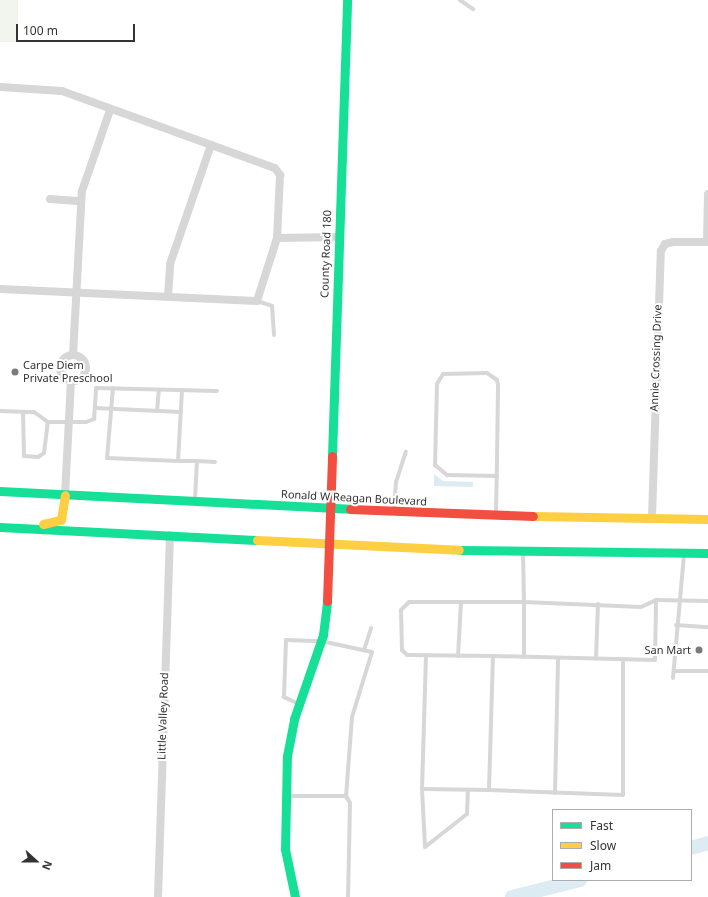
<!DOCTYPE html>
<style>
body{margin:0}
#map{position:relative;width:708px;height:897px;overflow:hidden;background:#fff;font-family:"Noto Sans",sans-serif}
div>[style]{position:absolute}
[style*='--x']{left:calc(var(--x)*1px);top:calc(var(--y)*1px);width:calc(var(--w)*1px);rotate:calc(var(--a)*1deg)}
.green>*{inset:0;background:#f1f5ed;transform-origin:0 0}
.water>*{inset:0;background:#ddebf3}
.river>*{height:14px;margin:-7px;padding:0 7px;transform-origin:7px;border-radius:7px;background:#ddebf3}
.lane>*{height:4px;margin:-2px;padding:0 2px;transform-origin:2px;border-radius:2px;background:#d7d7d7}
.street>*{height:8px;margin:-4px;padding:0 4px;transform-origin:4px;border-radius:4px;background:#d7d7d7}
.street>.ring{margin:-4px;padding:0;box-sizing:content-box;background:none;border:8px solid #d7d7d7;border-radius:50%}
.fast>*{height:9px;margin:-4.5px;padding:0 4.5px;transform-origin:4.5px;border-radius:4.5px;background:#16e098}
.slow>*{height:9px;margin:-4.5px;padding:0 4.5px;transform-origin:4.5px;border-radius:4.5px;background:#ffcf43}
.jam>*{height:9px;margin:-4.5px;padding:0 4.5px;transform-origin:4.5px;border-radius:4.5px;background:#f24e42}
.dots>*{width:11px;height:11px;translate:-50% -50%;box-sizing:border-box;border:2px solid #fff;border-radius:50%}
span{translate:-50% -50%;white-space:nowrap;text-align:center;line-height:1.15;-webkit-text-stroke:4px #fff;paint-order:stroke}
.street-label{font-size:11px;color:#333}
.poi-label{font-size:11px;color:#333}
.left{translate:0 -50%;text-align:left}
.right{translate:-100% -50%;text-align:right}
.legend{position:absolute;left:552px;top:809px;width:140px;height:72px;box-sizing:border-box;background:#fff;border:1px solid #adadad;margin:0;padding:5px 7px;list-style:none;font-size:12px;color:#333}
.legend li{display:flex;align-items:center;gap:8px;height:20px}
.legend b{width:20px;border:1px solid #adadad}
.north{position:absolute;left:16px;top:841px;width:40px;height:40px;-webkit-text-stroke:3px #fff;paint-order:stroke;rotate:111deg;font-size:11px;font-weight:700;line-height:16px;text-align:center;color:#333}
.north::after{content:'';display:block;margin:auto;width:14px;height:18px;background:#333;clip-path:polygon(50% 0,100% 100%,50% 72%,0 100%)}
.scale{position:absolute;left:16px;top:24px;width:119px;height:18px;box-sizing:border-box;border:2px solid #333;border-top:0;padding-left:5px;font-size:12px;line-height:14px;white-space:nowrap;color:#333;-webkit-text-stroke:3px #fff;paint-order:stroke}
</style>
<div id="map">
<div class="green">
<div style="left:0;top:0;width:18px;height:42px"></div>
</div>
<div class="water">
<div style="clip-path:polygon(434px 474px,443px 481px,473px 482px,473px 487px,434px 486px)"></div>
</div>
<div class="river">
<div style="--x:691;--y:848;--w:18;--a:-16"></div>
<div style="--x:512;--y:897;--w:70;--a:-14"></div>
</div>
<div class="lane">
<div style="--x:460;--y:0;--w:16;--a:35"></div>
<div style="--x:257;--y:301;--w:16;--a:18"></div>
<div style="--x:272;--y:306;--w:29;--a:86"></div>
<div style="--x:113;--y:388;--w:70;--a:94.9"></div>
<div style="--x:107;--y:458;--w:71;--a:2.4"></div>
<div style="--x:182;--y:390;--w:71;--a:93.2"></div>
<div style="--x:178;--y:461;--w:19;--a:0"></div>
<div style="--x:197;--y:461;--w:38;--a:93"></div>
<div style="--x:95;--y:408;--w:86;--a:2.7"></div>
<div style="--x:0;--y:411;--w:34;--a:2"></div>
<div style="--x:34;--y:412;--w:17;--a:36"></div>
<div style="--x:48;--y:422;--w:38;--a:0"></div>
<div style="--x:86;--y:422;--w:9;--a:-21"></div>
<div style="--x:94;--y:419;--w:31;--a:-86"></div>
<div style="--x:96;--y:388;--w:121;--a:1.4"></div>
<div style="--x:157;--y:411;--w:21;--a:-85"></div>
<div style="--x:23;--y:412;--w:44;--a:88.7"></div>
<div style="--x:24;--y:456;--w:14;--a:4"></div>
<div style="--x:38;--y:457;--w:7;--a:-34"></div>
<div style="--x:44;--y:453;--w:31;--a:-83"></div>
<div style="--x:197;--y:461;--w:18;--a:3"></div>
<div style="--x:394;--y:510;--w:28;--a:-86"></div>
<div style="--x:396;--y:482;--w:32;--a:-72"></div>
<div style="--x:496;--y:513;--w:53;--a:-88.9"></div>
<div style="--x:497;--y:460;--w:75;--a:-89.2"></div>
<div style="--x:498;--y:385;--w:5;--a:-101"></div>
<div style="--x:497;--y:380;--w:12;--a:-145"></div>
<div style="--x:487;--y:373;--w:44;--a:178.7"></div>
<div style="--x:443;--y:374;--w:12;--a:121"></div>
<div style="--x:437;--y:384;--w:81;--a:91.4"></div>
<div style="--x:435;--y:465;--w:16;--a:40"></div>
<div style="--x:447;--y:475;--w:50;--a:1.1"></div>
<div style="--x:523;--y:552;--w:50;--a:88.9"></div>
<div style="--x:524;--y:602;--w:117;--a:2.4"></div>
<div style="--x:641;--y:607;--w:17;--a:-25"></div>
<div style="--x:656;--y:600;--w:52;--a:1.1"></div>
<div style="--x:676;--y:625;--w:32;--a:4"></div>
<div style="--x:364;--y:650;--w:23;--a:-72"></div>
<div style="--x:426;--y:655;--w:134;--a:91.7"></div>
<div style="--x:422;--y:789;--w:67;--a:0.9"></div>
<div style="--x:489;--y:790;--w:134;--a:-88.3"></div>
<div style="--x:458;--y:656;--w:53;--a:-86.8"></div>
<div style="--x:524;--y:657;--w:55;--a:-90"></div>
<div style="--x:524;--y:602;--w:115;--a:180"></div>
<div style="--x:409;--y:602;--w:11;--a:135"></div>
<div style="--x:401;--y:610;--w:40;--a:88.6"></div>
<div style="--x:402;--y:650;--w:7;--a:45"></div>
<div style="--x:407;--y:655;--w:86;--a:0.7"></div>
<div style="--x:493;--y:656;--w:162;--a:1.4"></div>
<div style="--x:655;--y:660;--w:60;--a:-89"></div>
<div style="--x:596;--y:658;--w:54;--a:-87.9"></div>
<div style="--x:674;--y:671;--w:34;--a:0"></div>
<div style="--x:673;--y:678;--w:124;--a:-84.9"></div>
<div style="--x:299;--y:704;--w:17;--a:-155"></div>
<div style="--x:284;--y:697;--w:57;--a:-88"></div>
<div style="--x:286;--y:640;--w:35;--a:2"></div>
<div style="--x:321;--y:641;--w:52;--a:12.2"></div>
<div style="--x:372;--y:652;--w:68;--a:107.1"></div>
<div style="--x:352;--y:717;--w:79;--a:94.3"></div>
<div style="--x:422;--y:789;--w:58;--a:87"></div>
<div style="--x:425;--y:847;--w:53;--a:-38.2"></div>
<div style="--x:467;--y:814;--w:24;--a:-88"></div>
<div style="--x:489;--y:790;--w:134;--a:2.1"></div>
<div style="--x:623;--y:795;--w:136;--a:-90"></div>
<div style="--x:555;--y:793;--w:135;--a:-88.7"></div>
<div style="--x:286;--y:796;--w:60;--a:0"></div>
<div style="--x:346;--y:796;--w:8;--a:60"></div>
<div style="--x:350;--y:803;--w:94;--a:91.2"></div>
</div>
<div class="street">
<div style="--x:0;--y:87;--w:62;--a:3.7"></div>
<div style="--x:62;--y:91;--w:226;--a:19.9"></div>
<div style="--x:275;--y:168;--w:9;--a:54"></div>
<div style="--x:280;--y:175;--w:63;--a:92.7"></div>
<div style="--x:277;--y:238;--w:66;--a:107.6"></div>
<div style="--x:257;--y:301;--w:257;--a:-177.3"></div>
<div style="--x:50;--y:199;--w:31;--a:4"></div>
<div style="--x:277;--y:238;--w:61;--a:-0.9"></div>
<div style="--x:707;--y:242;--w:48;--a:-88.8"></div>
<div style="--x:168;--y:296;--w:32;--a:-86"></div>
<div style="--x:170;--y:264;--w:126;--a:-71"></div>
<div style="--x:73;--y:355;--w:164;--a:-86.9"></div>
<div style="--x:82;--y:191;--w:86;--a:-70.9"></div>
<div class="ring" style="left:60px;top:355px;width:18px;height:18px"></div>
<div style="--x:65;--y:495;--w:114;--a:-87"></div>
<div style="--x:652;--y:517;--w:266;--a:-88.1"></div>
<div style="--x:661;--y:251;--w:8;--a:-60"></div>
<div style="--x:665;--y:244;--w:8;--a:-14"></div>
<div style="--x:673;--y:242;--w:35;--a:0"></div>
<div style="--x:158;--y:897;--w:362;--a:-88.1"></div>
</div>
<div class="fast">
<div style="--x:332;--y:456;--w:456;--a:-88.1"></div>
<div style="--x:0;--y:491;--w:350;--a:2.9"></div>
<div style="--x:0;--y:527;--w:257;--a:2.9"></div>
<div style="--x:459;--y:550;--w:249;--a:0.7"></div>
<div style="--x:295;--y:897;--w:49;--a:-101.8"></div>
<div style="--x:285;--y:849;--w:93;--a:-88.8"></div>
<div style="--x:287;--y:756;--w:38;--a:-79"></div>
<div style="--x:294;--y:719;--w:89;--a:-71"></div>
<div style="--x:323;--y:635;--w:34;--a:-83"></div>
</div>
<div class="slow">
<div style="--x:533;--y:516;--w:175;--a:1"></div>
<div style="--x:43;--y:524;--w:18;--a:-13"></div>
<div style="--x:61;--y:520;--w:25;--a:-81"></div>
<div style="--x:257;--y:540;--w:202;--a:2.8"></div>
</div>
<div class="jam">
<div style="--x:350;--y:509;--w:183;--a:2.2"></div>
<div style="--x:327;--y:601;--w:145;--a:-88"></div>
</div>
<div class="dots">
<div style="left:15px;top:372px;background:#7a7a7a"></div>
<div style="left:699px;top:650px;background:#7a7a7a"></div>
</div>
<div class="street-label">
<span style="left:326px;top:254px;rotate:-88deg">County Road 180</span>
<span style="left:656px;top:358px;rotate:-88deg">Annie Crossing Drive</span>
<span style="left:354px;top:498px;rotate:3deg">Ronald W Reagan Boulevard</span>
<span style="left:163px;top:716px;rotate:-88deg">Little Valley Road</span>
</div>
<div class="poi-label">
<span class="left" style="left:23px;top:372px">Carpe Diem<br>Private Preschool</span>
<span class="right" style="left:691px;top:650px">San Mart</span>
</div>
<ul class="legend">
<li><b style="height:5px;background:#16e098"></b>Fast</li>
<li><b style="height:5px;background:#ffcf43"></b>Slow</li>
<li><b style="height:5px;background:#f24e42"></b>Jam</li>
</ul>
<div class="north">N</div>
<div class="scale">100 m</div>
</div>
